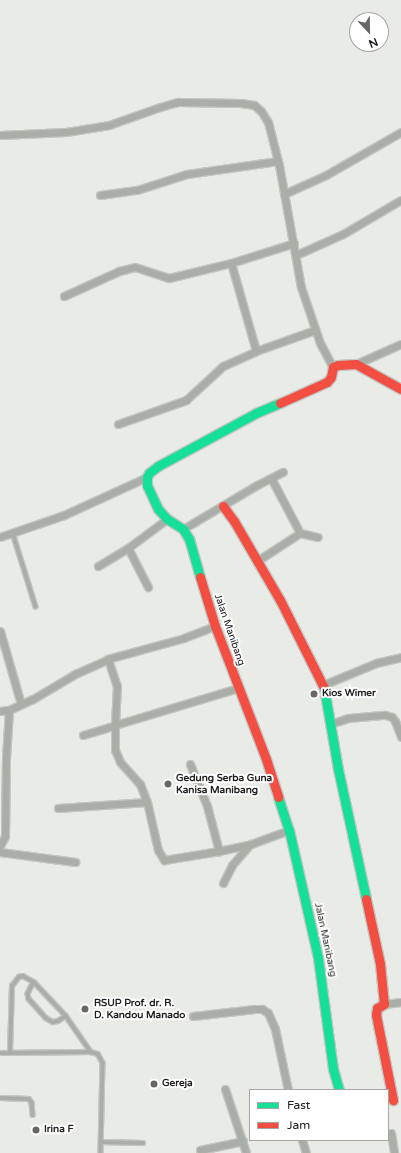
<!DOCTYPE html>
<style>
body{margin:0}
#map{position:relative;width:401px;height:1153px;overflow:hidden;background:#e9ebe7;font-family:"Varela Round",sans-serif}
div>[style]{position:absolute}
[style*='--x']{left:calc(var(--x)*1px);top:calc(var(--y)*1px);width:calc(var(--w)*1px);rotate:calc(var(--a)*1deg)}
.roads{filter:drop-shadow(1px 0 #c5c6c4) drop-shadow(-1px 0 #c5c6c4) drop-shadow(0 1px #c5c6c4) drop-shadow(0 -1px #c5c6c4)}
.lane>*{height:3.5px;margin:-1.75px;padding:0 1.75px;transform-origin:1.75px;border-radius:1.75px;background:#a9afa6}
.street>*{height:7px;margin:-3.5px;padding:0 3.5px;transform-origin:3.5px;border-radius:3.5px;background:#a9afa6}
.fast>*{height:9px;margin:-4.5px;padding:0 4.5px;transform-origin:4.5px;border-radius:4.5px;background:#16e098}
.jam>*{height:9px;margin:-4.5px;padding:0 4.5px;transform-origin:4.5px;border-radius:4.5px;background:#f24e42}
.dots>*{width:11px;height:11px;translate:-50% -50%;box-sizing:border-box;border:2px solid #fff;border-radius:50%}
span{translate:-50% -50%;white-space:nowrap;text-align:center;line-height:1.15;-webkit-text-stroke:4px #fff;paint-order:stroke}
.street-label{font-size:10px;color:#20211f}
.poi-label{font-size:10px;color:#20211f;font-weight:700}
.left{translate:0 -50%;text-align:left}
.legend{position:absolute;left:249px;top:1089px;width:140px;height:52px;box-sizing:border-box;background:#fff;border:1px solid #a6a6a5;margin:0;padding:5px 7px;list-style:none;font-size:12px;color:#20211f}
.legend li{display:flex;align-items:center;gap:8px;height:20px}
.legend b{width:20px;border:1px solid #a6a6a5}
.north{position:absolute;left:349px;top:12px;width:40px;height:40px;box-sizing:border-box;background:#fff;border:1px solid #a6a6a5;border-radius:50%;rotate:158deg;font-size:11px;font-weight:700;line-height:16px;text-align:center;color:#20211f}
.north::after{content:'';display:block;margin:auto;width:14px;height:18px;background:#666865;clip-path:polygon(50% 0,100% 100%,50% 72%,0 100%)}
</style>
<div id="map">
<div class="roads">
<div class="lane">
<div style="--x:13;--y:533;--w:77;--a:72.7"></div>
<div style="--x:34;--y:982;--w:13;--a:117"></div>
<div style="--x:28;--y:994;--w:5;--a:79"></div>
<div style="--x:29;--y:999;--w:25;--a:48"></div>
<div style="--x:46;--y:1018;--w:8;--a:30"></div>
<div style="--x:53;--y:1022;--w:5;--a:-11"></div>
<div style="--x:58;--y:1021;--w:9;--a:-32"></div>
<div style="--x:0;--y:1053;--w:91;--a:-0.6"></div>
<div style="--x:91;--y:1052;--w:7;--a:16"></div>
<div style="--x:98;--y:1054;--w:10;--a:61"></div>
<div style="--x:103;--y:1063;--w:90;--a:91.3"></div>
<div style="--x:10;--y:1053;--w:67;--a:-88.3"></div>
<div style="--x:12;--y:986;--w:11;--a:-52"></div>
<div style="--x:19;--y:977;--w:4;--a:-14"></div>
<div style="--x:23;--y:976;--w:13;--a:29"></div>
<div style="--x:34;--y:982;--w:47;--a:46.7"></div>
<div style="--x:66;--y:1016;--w:44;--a:55.2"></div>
<div style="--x:0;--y:1098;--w:29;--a:2"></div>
<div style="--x:29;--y:1099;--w:5;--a:53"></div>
<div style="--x:32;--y:1103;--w:12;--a:85"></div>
<div style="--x:101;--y:1142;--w:42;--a:1.4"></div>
</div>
<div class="street">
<div style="--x:0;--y:135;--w:66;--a:-2.6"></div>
<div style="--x:66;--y:132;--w:44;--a:-9.2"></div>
<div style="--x:109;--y:125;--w:54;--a:-19.4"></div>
<div style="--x:160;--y:107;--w:19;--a:-16"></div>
<div style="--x:178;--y:102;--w:63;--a:0.9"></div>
<div style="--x:241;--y:103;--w:13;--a:9"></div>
<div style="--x:254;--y:105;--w:9;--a:41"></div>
<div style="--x:261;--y:111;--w:13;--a:58"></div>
<div style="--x:268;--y:122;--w:44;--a:75.7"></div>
<div style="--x:279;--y:165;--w:124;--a:79.8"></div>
<div style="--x:301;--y:287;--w:59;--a:71.3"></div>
<div style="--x:320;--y:343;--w:27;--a:62"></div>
<div style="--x:284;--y:194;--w:46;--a:-24.3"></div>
<div style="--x:326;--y:175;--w:86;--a:-29.8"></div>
<div style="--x:100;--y:195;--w:37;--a:-8"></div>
<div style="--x:137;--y:190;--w:52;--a:-17.7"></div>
<div style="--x:187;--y:174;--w:92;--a:-8.1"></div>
<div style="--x:296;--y:255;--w:51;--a:-24.1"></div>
<div style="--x:343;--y:234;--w:67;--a:-30.4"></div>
<div style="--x:231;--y:263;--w:91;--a:74.1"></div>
<div style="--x:64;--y:296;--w:60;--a:-24.4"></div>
<div style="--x:119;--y:271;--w:16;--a:-14"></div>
<div style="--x:135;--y:267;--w:36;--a:18"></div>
<div style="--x:169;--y:278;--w:64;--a:-13.6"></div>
<div style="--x:231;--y:263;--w:66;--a:-17.6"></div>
<div style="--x:356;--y:364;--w:49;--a:-24"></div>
<div style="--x:118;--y:424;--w:72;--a:-19.4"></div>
<div style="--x:186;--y:400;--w:50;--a:-42.6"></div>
<div style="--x:223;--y:366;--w:36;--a:-24"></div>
<div style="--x:256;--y:351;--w:63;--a:-19.6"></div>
<div style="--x:271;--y:478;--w:62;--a:62.2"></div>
<div style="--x:183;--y:529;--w:86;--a:-30.7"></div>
<div style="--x:257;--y:485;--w:29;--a:-27"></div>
<div style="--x:0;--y:537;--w:68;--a:-19"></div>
<div style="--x:64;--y:515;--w:91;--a:-24.6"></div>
<div style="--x:128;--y:548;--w:44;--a:62.9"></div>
<div style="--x:257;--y:561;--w:51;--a:-33.1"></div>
<div style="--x:300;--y:533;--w:18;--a:13"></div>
<div style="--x:98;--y:566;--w:35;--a:-31"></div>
<div style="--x:128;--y:548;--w:49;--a:-36.6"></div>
<div style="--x:215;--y:626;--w:33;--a:159"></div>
<div style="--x:184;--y:638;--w:79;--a:164.6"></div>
<div style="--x:108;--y:659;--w:28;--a:72"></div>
<div style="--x:117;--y:686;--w:39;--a:93"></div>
<div style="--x:115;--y:725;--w:128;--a:-16.7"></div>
<div style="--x:0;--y:631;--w:76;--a:74"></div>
<div style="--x:323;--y:685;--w:57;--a:-22.5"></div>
<div style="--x:376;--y:663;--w:26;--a:-13"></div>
<div style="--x:0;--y:711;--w:9;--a:-6"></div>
<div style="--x:330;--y:724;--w:19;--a:-18"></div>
<div style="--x:348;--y:718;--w:37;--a:-5"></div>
<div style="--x:385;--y:715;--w:7;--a:16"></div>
<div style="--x:392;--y:717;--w:5;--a:53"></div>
<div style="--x:395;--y:721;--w:17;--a:69"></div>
<div style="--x:83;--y:735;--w:34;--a:-17"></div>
<div style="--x:115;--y:725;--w:25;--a:90"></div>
<div style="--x:115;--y:750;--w:13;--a:67"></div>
<div style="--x:120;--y:762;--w:30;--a:48"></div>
<div style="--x:140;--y:784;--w:19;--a:69"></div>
<div style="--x:147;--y:802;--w:49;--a:77.1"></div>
<div style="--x:158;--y:850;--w:12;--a:59"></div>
<div style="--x:164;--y:860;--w:56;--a:-9.3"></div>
<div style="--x:190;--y:764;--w:45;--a:68"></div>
<div style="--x:207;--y:806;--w:47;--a:75.1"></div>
<div style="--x:219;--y:851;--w:33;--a:-12"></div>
<div style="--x:251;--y:844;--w:40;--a:-20.2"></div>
<div style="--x:58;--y:808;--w:89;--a:-3.9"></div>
<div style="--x:0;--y:846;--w:11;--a:-63"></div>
<div style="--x:5;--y:836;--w:78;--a:-89.3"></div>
<div style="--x:6;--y:758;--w:48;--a:-86.4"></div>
<div style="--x:9;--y:710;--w:26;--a:-25"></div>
<div style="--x:33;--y:699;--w:49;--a:-30.8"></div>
<div style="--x:75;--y:674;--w:36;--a:-24"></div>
<div style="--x:0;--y:852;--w:76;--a:7.6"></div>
<div style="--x:223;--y:883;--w:20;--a:-63"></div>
<div style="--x:232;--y:865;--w:28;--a:-49"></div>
<div style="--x:384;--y:1004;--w:17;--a:-7"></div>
<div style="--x:193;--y:1016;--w:62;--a:-6.4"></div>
<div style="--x:255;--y:1009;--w:7;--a:0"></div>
<div style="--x:262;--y:1009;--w:7;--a:34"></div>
<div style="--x:268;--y:1013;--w:17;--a:66"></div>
<div style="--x:275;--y:1029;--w:62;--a:78"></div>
<div style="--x:225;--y:1089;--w:67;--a:71.8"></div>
<div style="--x:391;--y:1133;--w:20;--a:81"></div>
<div style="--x:302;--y:1140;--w:14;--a:73"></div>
<div style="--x:200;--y:1150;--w:44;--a:-11.8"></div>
</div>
<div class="fast">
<div style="--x:200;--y:577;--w:40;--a:-106"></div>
<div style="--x:189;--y:539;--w:12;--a:-121"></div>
<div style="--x:183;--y:529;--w:19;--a:-148"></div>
<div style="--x:167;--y:519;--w:13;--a:-132"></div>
<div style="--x:158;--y:509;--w:26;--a:-115"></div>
<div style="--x:147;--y:485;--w:8;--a:-90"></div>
<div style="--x:147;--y:477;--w:4;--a:-63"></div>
<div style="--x:149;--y:473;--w:11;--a:-38"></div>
<div style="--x:158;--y:466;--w:111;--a:-28.4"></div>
<div style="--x:256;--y:413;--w:26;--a:-23"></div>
<div style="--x:324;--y:688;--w:82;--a:80.2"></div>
<div style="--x:338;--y:769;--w:133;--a:77.8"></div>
<div style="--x:278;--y:797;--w:35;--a:72"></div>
<div style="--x:289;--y:830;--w:131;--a:77.2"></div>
<div style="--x:318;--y:958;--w:112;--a:82.3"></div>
<div style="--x:333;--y:1069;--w:22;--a:74"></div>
</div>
<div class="jam">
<div style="--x:280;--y:403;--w:51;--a:-24.1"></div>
<div style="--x:327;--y:382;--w:6;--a:-51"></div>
<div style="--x:331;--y:377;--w:10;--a:-79"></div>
<div style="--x:333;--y:367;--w:5;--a:-22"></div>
<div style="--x:338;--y:365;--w:18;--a:-3"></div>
<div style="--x:356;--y:364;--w:51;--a:29.1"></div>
<div style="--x:223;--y:506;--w:19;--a:54"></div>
<div style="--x:234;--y:521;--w:91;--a:59.8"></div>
<div style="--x:280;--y:600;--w:98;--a:63.4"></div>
<div style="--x:200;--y:577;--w:51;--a:73"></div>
<div style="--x:215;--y:626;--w:142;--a:69"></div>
<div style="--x:266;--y:759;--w:40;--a:72"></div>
<div style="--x:366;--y:899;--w:66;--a:77.8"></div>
<div style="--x:380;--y:964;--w:40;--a:84.3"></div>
<div style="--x:384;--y:1004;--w:8;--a:150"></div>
<div style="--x:377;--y:1008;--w:7;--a:98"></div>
<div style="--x:376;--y:1015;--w:87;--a:78.7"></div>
</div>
</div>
<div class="dots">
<div style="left:314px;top:694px;background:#666865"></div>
<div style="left:168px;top:784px;background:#666865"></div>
<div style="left:85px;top:1009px;background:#666865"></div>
<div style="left:154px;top:1084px;background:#666865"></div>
<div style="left:36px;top:1130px;background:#666865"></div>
</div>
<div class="street-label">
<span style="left:229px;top:630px;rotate:71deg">Jalan Manibang</span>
<span style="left:325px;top:940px;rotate:78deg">Jalan Manibang</span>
</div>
<div class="poi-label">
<span class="left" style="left:322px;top:694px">Kios Wimer</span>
<span class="left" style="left:176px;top:784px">Gedung Serba Guna<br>Kanisa Manibang</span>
<span class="left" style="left:94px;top:1009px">RSUP Prof. dr. R.<br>D. Kandou Manado</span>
<span class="left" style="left:162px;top:1084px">Gereja</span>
<span class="left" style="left:44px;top:1130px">Irina F</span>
</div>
<ul class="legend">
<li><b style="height:5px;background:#16e098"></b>Fast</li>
<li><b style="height:5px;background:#f24e42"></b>Jam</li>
</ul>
<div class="north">N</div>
</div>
